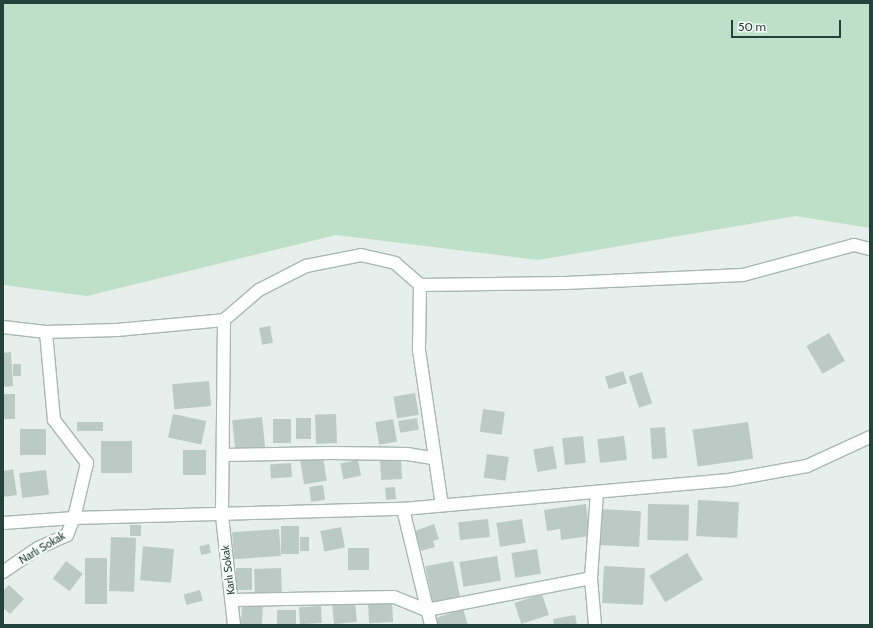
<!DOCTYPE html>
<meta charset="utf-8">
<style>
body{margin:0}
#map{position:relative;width:873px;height:628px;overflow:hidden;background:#e6efeb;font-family:Cabin,sans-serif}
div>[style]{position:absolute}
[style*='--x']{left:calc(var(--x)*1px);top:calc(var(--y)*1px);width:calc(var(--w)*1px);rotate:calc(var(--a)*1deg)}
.green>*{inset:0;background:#bfe0c8}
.building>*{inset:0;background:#bbcac4;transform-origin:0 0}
.roads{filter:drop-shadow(1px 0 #a8b8b2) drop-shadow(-1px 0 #a8b8b2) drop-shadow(0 1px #a8b8b2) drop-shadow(0 -1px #a8b8b2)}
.minor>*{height:12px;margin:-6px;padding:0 6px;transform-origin:6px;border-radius:6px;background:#fff}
span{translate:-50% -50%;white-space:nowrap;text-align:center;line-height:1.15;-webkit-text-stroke:4px #f7fbf9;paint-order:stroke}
.street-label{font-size:11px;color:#24423a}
.frame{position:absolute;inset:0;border:4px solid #24423a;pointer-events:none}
.scale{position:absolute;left:731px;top:20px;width:110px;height:18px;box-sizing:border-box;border:2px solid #24423a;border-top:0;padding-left:5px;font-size:12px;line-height:14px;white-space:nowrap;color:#24423a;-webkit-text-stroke:3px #f7fbf9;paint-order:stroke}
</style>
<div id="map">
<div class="green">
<div style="clip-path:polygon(3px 3px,870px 3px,870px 228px,796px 216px,538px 260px,336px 235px,87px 296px,3px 285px)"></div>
</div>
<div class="building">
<div style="left:270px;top:326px;width:17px;height:11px;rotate:80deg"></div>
<div style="left:829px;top:333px;width:32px;height:26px;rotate:60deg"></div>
<div style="clip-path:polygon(11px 352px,13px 386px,3px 387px,3px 353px)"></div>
<div style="left:13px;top:364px;width:8px;height:12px"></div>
<div style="left:623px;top:371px;width:13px;height:19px;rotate:72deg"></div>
<div style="left:642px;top:372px;width:33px;height:14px;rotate:72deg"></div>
<div style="left:209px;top:381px;width:25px;height:37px;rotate:85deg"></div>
<div style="left:415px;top:393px;width:22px;height:22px;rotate:80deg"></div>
<div style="left:3px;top:394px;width:12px;height:25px"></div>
<div style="left:483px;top:409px;width:22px;height:23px;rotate:8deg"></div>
<div style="left:173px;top:414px;width:34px;height:24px;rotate:12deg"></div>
<div style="left:336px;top:414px;width:29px;height:21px;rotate:88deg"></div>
<div style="left:262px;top:417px;width:30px;height:30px;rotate:84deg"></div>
<div style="left:296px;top:418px;width:15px;height:21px"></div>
<div style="left:417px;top:418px;width:12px;height:19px;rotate:81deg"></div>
<div style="left:291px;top:419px;width:24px;height:18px;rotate:90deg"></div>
<div style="left:393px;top:419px;width:23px;height:18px;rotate:80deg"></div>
<div style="left:103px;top:422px;width:9px;height:26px;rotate:90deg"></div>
<div style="left:748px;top:422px;width:37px;height:56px;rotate:82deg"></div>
<div style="left:665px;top:427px;width:31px;height:15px;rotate:86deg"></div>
<div style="left:46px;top:429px;width:26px;height:26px;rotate:90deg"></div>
<div style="left:583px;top:436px;width:27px;height:21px;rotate:84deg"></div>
<div style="left:624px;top:436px;width:24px;height:27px;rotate:83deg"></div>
<div style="left:132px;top:441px;width:32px;height:31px;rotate:90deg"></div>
<div style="left:553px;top:446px;width:23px;height:20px;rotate:80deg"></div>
<div style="left:183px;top:450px;width:23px;height:25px"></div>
<div style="left:487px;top:454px;width:22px;height:24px;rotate:8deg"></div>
<div style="left:323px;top:457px;width:24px;height:23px;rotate:81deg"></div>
<div style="left:401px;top:458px;width:21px;height:21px;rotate:87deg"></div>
<div style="left:358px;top:460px;width:16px;height:18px;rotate:79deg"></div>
<div style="left:291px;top:463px;width:14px;height:21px;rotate:86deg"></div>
<div style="clip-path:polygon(13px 469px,17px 495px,3px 497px,3px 471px)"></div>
<div style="left:46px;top:470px;width:25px;height:27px;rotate:83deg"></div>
<div style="left:323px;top:485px;width:15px;height:14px;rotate:82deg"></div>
<div style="left:395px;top:487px;width:12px;height:10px;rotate:85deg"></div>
<div style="left:698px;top:500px;width:41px;height:36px;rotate:3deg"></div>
<div style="clip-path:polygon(586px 504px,590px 536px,561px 540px,560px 529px,547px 531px,544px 510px)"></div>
<div style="left:648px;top:504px;width:41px;height:36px;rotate:1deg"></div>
<div style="left:600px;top:509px;width:41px;height:36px;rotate:3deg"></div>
<div style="left:488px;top:519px;width:18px;height:30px;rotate:84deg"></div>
<div style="left:522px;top:519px;width:24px;height:26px;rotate:81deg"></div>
<div style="clip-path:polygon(434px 524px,439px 539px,433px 541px,435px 547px,421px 551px,415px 531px)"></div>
<div style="left:141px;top:525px;width:11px;height:11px;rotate:90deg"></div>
<div style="left:281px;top:526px;width:18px;height:28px"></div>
<div style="left:341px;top:527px;width:21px;height:21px;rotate:79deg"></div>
<div style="left:279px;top:529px;width:27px;height:47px;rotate:86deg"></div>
<div style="left:111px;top:537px;width:25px;height:54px;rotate:2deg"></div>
<div style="left:309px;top:537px;width:14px;height:9px;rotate:90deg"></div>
<div style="left:209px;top:544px;width:9px;height:10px;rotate:77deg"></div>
<div style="left:348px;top:548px;width:21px;height:22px"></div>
<div style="left:174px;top:549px;width:34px;height:31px;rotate:95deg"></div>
<div style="left:537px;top:549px;width:25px;height:26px;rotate:81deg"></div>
<div style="left:687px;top:553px;width:31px;height:44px;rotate:59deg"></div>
<div style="left:497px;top:556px;width:25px;height:38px;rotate:81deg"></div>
<div style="left:85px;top:558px;width:22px;height:46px"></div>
<div style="left:66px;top:561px;width:21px;height:22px;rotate:37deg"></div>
<div style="left:453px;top:561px;width:41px;height:28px;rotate:79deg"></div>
<div style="left:604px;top:566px;width:41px;height:37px;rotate:3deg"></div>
<div style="left:236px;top:568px;width:16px;height:22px"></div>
<div style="left:281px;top:568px;width:24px;height:27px;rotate:88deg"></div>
<div style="clip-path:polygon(9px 585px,24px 599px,10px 614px,3px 608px,3px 591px)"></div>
<div style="left:200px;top:590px;width:11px;height:17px;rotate:75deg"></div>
<div style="left:542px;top:594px;width:22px;height:29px;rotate:72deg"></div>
<div style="left:355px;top:601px;width:21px;height:23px;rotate:85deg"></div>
<div style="left:392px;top:601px;width:21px;height:24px;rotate:87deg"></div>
<div style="left:242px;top:604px;width:21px;height:21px;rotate:3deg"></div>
<div style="left:321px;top:606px;width:17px;height:22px;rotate:87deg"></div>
<div style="clip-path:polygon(463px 609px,468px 625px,438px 625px,436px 618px)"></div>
<div style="left:296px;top:610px;width:15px;height:19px;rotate:90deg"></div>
<div style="clip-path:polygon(575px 615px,577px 625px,554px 625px,553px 619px)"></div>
</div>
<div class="roads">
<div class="minor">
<div style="--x:420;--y:285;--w:145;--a:-0.8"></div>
<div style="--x:565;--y:283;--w:178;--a:-2.6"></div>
<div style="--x:743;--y:275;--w:115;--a:-15.1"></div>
<div style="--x:854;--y:245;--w:16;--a:14"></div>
<div style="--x:224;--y:320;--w:196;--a:90.6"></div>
<div style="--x:222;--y:516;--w:110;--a:83.7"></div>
<div style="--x:3;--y:327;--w:43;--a:6.6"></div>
<div style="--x:46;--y:332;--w:71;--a:-1.6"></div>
<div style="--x:117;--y:330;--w:107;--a:-5.3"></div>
<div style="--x:224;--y:320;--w:46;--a:-40.6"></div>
<div style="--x:259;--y:290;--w:53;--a:-27.1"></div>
<div style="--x:306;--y:266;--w:56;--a:-11.3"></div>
<div style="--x:361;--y:255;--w:35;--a:13"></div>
<div style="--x:395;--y:263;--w:33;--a:41"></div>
<div style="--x:420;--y:285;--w:65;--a:90.9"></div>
<div style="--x:419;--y:350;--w:157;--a:81.6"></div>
<div style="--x:223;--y:455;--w:108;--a:-1.1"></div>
<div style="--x:331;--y:453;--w:76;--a:0.8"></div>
<div style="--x:407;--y:454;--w:26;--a:9"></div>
<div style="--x:403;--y:509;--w:119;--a:76.4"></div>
<div style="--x:3;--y:523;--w:71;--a:-4"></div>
<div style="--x:74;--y:518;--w:329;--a:-1.6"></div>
<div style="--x:403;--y:509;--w:327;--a:-5.1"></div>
<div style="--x:729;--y:480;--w:79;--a:-10.2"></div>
<div style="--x:807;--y:466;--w:69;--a:-24.7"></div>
<div style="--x:3;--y:572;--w:42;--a:-34.4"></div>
<div style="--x:38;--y:548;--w:32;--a:-24"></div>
<div style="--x:67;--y:535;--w:18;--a:-68"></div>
<div style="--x:74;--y:518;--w:57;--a:-76.7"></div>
<div style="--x:87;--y:463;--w:54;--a:-127.5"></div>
<div style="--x:54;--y:420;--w:88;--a:-95.2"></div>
<div style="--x:232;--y:600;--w:162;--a:-1.1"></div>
<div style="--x:394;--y:597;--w:35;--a:22"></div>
<div style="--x:427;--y:610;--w:167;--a:-11"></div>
<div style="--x:595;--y:625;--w:47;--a:-94.9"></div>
<div style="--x:591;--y:578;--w:86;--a:-86"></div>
</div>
</div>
<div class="street-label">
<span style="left:42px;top:548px;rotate:-31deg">Narlı Sokak</span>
<span style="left:228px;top:570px;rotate:-97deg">Karlı Sokak</span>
</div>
<div class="frame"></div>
<div class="scale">50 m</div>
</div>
